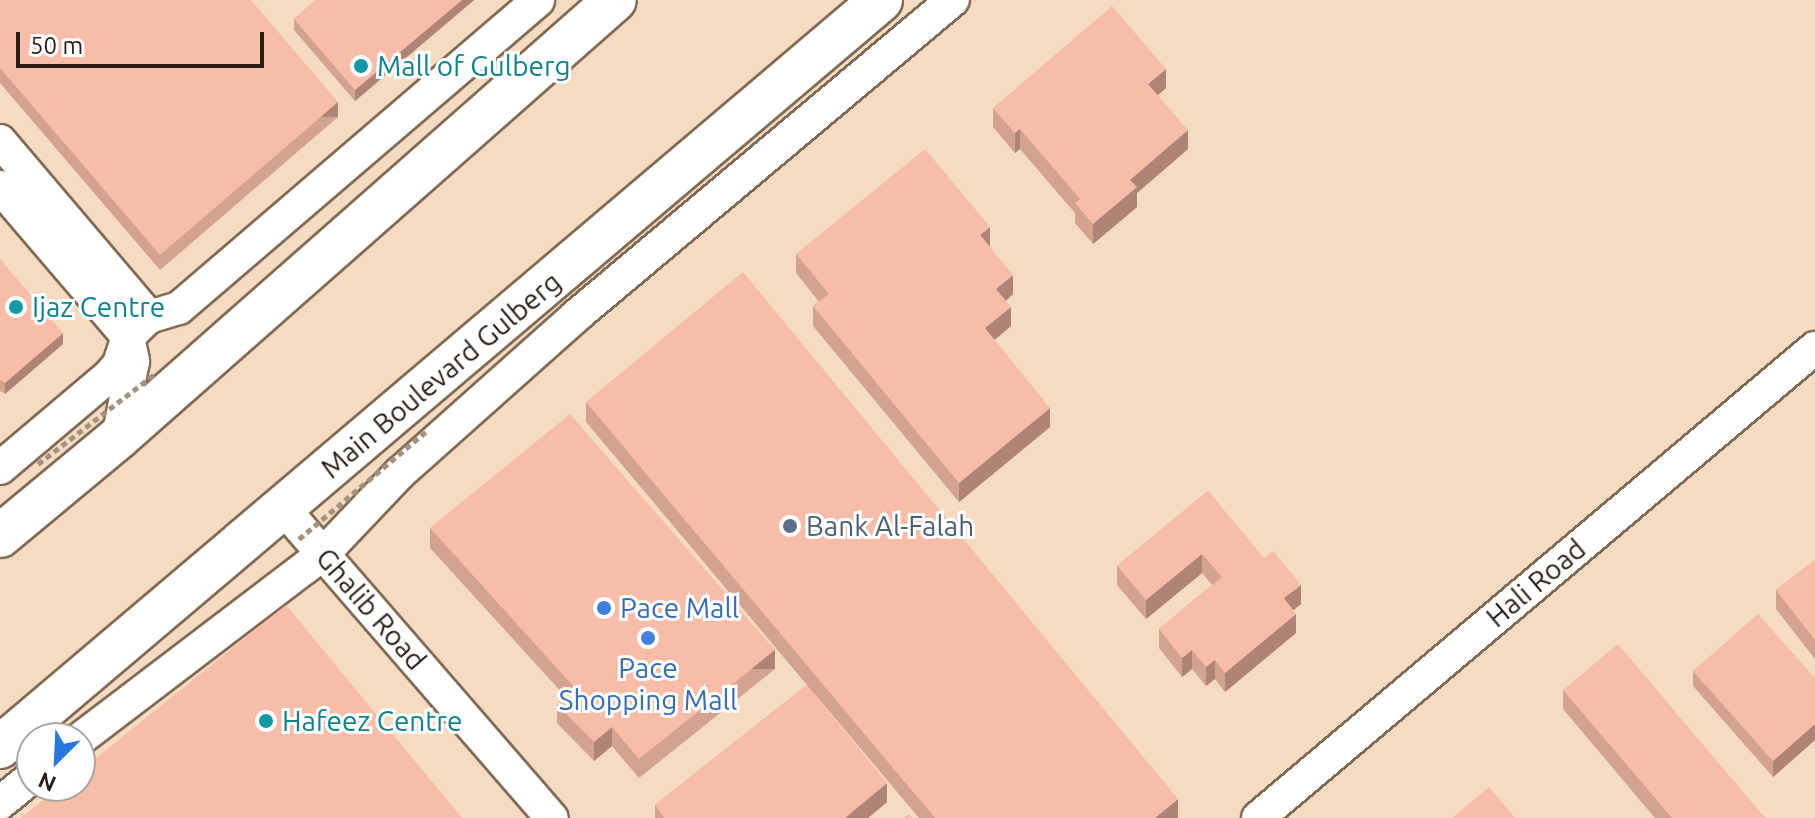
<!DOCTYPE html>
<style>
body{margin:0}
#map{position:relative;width:1815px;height:818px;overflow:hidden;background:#f5dbc1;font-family:Ubuntu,sans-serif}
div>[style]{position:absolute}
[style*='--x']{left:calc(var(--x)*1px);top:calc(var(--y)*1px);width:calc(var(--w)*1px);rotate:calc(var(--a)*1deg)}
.roads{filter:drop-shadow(2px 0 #826b54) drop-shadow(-2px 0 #826b54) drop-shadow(0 2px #826b54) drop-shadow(0 -2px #826b54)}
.minor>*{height:32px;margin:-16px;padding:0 16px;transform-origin:16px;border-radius:16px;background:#fff}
.major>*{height:42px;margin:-21px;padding:0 21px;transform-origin:21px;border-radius:21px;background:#fff}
.path-bridge>*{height:5px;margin-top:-2.5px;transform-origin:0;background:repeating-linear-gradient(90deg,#a5927e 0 6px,transparent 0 10px)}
.wall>*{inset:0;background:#d4a390}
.shaded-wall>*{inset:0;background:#ad8476;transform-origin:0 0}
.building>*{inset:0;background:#f7bda8}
.dots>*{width:22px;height:22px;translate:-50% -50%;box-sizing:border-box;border:4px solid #fff;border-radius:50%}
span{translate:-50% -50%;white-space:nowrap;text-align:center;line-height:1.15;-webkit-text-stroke:6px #fff;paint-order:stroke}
.culture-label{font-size:28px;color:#0d838f}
.left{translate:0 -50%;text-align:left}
.street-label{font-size:28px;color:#271d14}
.service-label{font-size:28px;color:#4e5e75}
.shop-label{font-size:28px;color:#366cbe}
.north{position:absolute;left:16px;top:722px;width:80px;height:80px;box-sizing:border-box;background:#fff;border:2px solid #a9a5a1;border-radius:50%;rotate:204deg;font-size:22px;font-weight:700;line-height:32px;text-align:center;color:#271d14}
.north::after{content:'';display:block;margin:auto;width:28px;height:36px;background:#2777e2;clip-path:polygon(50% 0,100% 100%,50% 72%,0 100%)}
.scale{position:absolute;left:16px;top:32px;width:248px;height:36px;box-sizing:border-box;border:4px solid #271d14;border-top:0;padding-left:10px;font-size:24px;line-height:28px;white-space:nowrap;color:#271d14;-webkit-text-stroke:6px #fff;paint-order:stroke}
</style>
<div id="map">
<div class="roads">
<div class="minor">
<div style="--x:0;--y:141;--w:231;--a:49.7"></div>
<div style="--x:0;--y:187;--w:197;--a:49.5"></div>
<div style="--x:128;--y:337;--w:25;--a:78"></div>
<div style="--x:133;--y:361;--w:78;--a:101"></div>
<div style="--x:0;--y:468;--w:143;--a:-40.2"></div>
<div style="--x:109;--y:376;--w:16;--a:-50"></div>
<div style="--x:119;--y:364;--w:28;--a:-72"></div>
<div style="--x:128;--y:337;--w:29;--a:-44"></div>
<div style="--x:149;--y:317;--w:31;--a:-17"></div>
<div style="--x:179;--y:308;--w:473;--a:-40.6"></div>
<div style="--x:284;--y:509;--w:409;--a:49.1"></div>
<div style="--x:80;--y:739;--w:305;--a:-37.3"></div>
<div style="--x:323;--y:554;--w:112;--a:-46.5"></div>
<div style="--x:400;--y:473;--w:236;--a:-41.7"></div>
<div style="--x:576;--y:316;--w:492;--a:-40"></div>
<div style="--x:0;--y:803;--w:41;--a:-39.1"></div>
<div style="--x:1258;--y:818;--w:729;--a:-40.16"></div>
</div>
<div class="major">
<div style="--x:0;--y:536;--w:153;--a:-39.7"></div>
<div style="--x:118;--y:438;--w:662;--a:-41.39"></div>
<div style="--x:0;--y:747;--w:1155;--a:-40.29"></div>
</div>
</div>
<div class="path-bridge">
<div style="--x:38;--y:464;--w:149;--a:-37.6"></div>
<div style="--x:299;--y:539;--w:169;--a:-40.2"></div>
</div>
<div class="wall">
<div style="clip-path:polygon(0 0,338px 117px,160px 270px,0 83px)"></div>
<div style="clip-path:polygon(316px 0,474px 0,355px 101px,294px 30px,294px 19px)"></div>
<div style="clip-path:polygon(1166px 88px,1158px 95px,1188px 149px,1137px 193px,1137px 207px,1093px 244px,1075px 223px,1075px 213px,1020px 149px,1015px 153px,993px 127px,993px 108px)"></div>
<div style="clip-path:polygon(989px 247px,1013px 294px,1006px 301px,1011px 326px,994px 340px,1050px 427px,959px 502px,813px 326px,813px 306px,819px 302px,796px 273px,796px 254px)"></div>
<div style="clip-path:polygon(0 259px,63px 344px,5px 394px,0 391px)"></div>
<div style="clip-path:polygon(586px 402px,1178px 818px,919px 818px,813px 692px,887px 802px,868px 818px,655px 818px,655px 805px,807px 685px,586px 422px)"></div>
<div style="clip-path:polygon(1208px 491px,1301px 604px,1293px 610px,1296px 633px,1225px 692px,1215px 679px,1206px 686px,1192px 669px,1182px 677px,1159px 648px,1159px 629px,1212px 585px,1202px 573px,1146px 619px,1117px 585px,1117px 566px)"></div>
<div style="clip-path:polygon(430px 528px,775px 669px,639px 778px,612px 746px,594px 761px,557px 723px,557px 704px,565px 696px,430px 548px)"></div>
<div style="clip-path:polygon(1815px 560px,1815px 659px,1776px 609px,1776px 590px)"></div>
<div style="clip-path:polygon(1693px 671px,1815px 678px,1815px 740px,1773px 777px,1693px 686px)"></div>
<div style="clip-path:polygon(1563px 690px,1765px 818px,1655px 818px,1563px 709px)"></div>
</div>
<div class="shaded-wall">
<div style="clip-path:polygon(462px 0,474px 0,355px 101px,355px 90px)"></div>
<div style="clip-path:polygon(1166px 69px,1166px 88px,1148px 103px,1148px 84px)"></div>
<div style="left:338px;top:102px;width:15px;height:235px;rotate:90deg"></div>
<div style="clip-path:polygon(1020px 129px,1020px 149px,1015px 153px,1015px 133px)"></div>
<div style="clip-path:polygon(1188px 130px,1188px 149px,1137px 193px,1137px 207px,1093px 244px,1093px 224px,1130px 180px)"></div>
<div style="clip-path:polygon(990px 227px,990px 247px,980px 235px)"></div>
<div style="clip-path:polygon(1013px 275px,1013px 294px,996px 309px,996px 289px)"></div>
<div style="clip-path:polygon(1011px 307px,1011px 326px,985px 348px,985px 328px)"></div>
<div style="clip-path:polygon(63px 333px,63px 344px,5px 394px,5px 383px)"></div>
<div style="clip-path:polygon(1050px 408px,1050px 427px,959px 502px,959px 483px)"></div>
<div style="clip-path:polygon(1202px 554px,1202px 573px,1146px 619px,1146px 600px)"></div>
<div style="clip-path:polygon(1301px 585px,1301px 604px,1284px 618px,1284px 598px)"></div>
<div style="clip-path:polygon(1296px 614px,1296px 633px,1225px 692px,1225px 673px)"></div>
<div style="left:775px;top:650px;width:19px;height:174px;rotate:90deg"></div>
<div style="clip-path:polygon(1192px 650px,1192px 669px,1182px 677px,1182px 658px)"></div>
<div style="clip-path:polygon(1215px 660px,1215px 679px,1206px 686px,1206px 667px)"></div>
<div style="clip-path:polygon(1815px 724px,1815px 740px,1773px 777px,1773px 761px)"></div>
<div style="clip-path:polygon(612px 727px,612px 746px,594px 761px,594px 742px)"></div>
<div style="clip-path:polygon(887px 783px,887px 802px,868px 818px,845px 818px)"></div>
<div style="clip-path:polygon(1178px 799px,1178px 818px,1155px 818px)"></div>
</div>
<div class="building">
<div style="clip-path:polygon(0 0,251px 0,338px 102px,160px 255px,0 68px)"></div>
<div style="clip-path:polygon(316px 0,462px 0,355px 90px,294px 19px)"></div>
<div style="clip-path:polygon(1112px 6px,1166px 69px,1148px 84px,1188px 130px,1130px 180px,1137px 187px,1093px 224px,1075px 203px,1080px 199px,1020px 129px,1015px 133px,993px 108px)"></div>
<div style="clip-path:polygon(925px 149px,990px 227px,980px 235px,1013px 275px,996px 289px,1011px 307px,985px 328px,1050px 408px,959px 483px,813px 306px,829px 294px,796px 254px)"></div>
<div style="clip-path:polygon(0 259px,63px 333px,5px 383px,0 380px)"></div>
<div style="clip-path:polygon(743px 272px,1178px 799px,1155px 818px,935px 818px,586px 402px)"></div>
<div style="clip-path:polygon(570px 414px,775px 650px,639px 759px,612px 727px,594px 742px,557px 704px,574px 687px,430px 528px)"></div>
<div style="clip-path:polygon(1208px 491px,1264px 558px,1273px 551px,1301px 585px,1284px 598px,1296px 614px,1225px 673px,1215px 660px,1206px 667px,1192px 650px,1182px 658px,1159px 629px,1222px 577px,1202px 554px,1146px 600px,1117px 566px)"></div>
<div style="clip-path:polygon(1815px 560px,1815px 640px,1776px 590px)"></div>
<div style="clip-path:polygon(286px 605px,462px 818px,21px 818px,61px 786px,80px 786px,80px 771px)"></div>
<div style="clip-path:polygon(1758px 614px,1815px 678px,1815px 724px,1773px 761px,1693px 671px)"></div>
<div style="clip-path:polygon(1618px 644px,1765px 818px,1672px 818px,1563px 690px)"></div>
<div style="clip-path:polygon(807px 685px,887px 783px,845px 818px,664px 818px,655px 805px)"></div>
<div style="clip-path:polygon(1489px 787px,1515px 818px,1452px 818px)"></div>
<div style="clip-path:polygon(909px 814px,913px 818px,904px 818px)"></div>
</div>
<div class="dots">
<div style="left:361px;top:66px;background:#0f9aa8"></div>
<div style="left:16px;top:307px;background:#0f9aa8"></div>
<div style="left:790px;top:526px;background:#5c6f8a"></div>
<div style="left:604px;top:608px;background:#3f7fe0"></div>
<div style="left:648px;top:638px;background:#3f7fe0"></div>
<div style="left:266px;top:721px;background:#0f9aa8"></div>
</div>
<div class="culture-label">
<span class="left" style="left:377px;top:66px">Mall of Gulberg</span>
<span class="left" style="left:32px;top:307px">Ijaz Centre</span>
<span class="left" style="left:282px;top:721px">Hafeez Centre</span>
</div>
<div class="street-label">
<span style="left:441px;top:375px;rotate:-40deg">Main Boulevard Gulberg</span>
<span style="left:1536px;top:583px;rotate:-40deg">Hali Road</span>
<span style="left:371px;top:609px;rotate:49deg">Ghalib Road</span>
</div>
<div class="service-label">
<span class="left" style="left:806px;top:526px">Bank Al-Falah</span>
</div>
<div class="shop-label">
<span class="left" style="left:620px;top:608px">Pace Mall</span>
<span style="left:648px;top:684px">Pace<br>Shopping Mall</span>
</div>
<div class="north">N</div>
<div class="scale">50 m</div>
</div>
